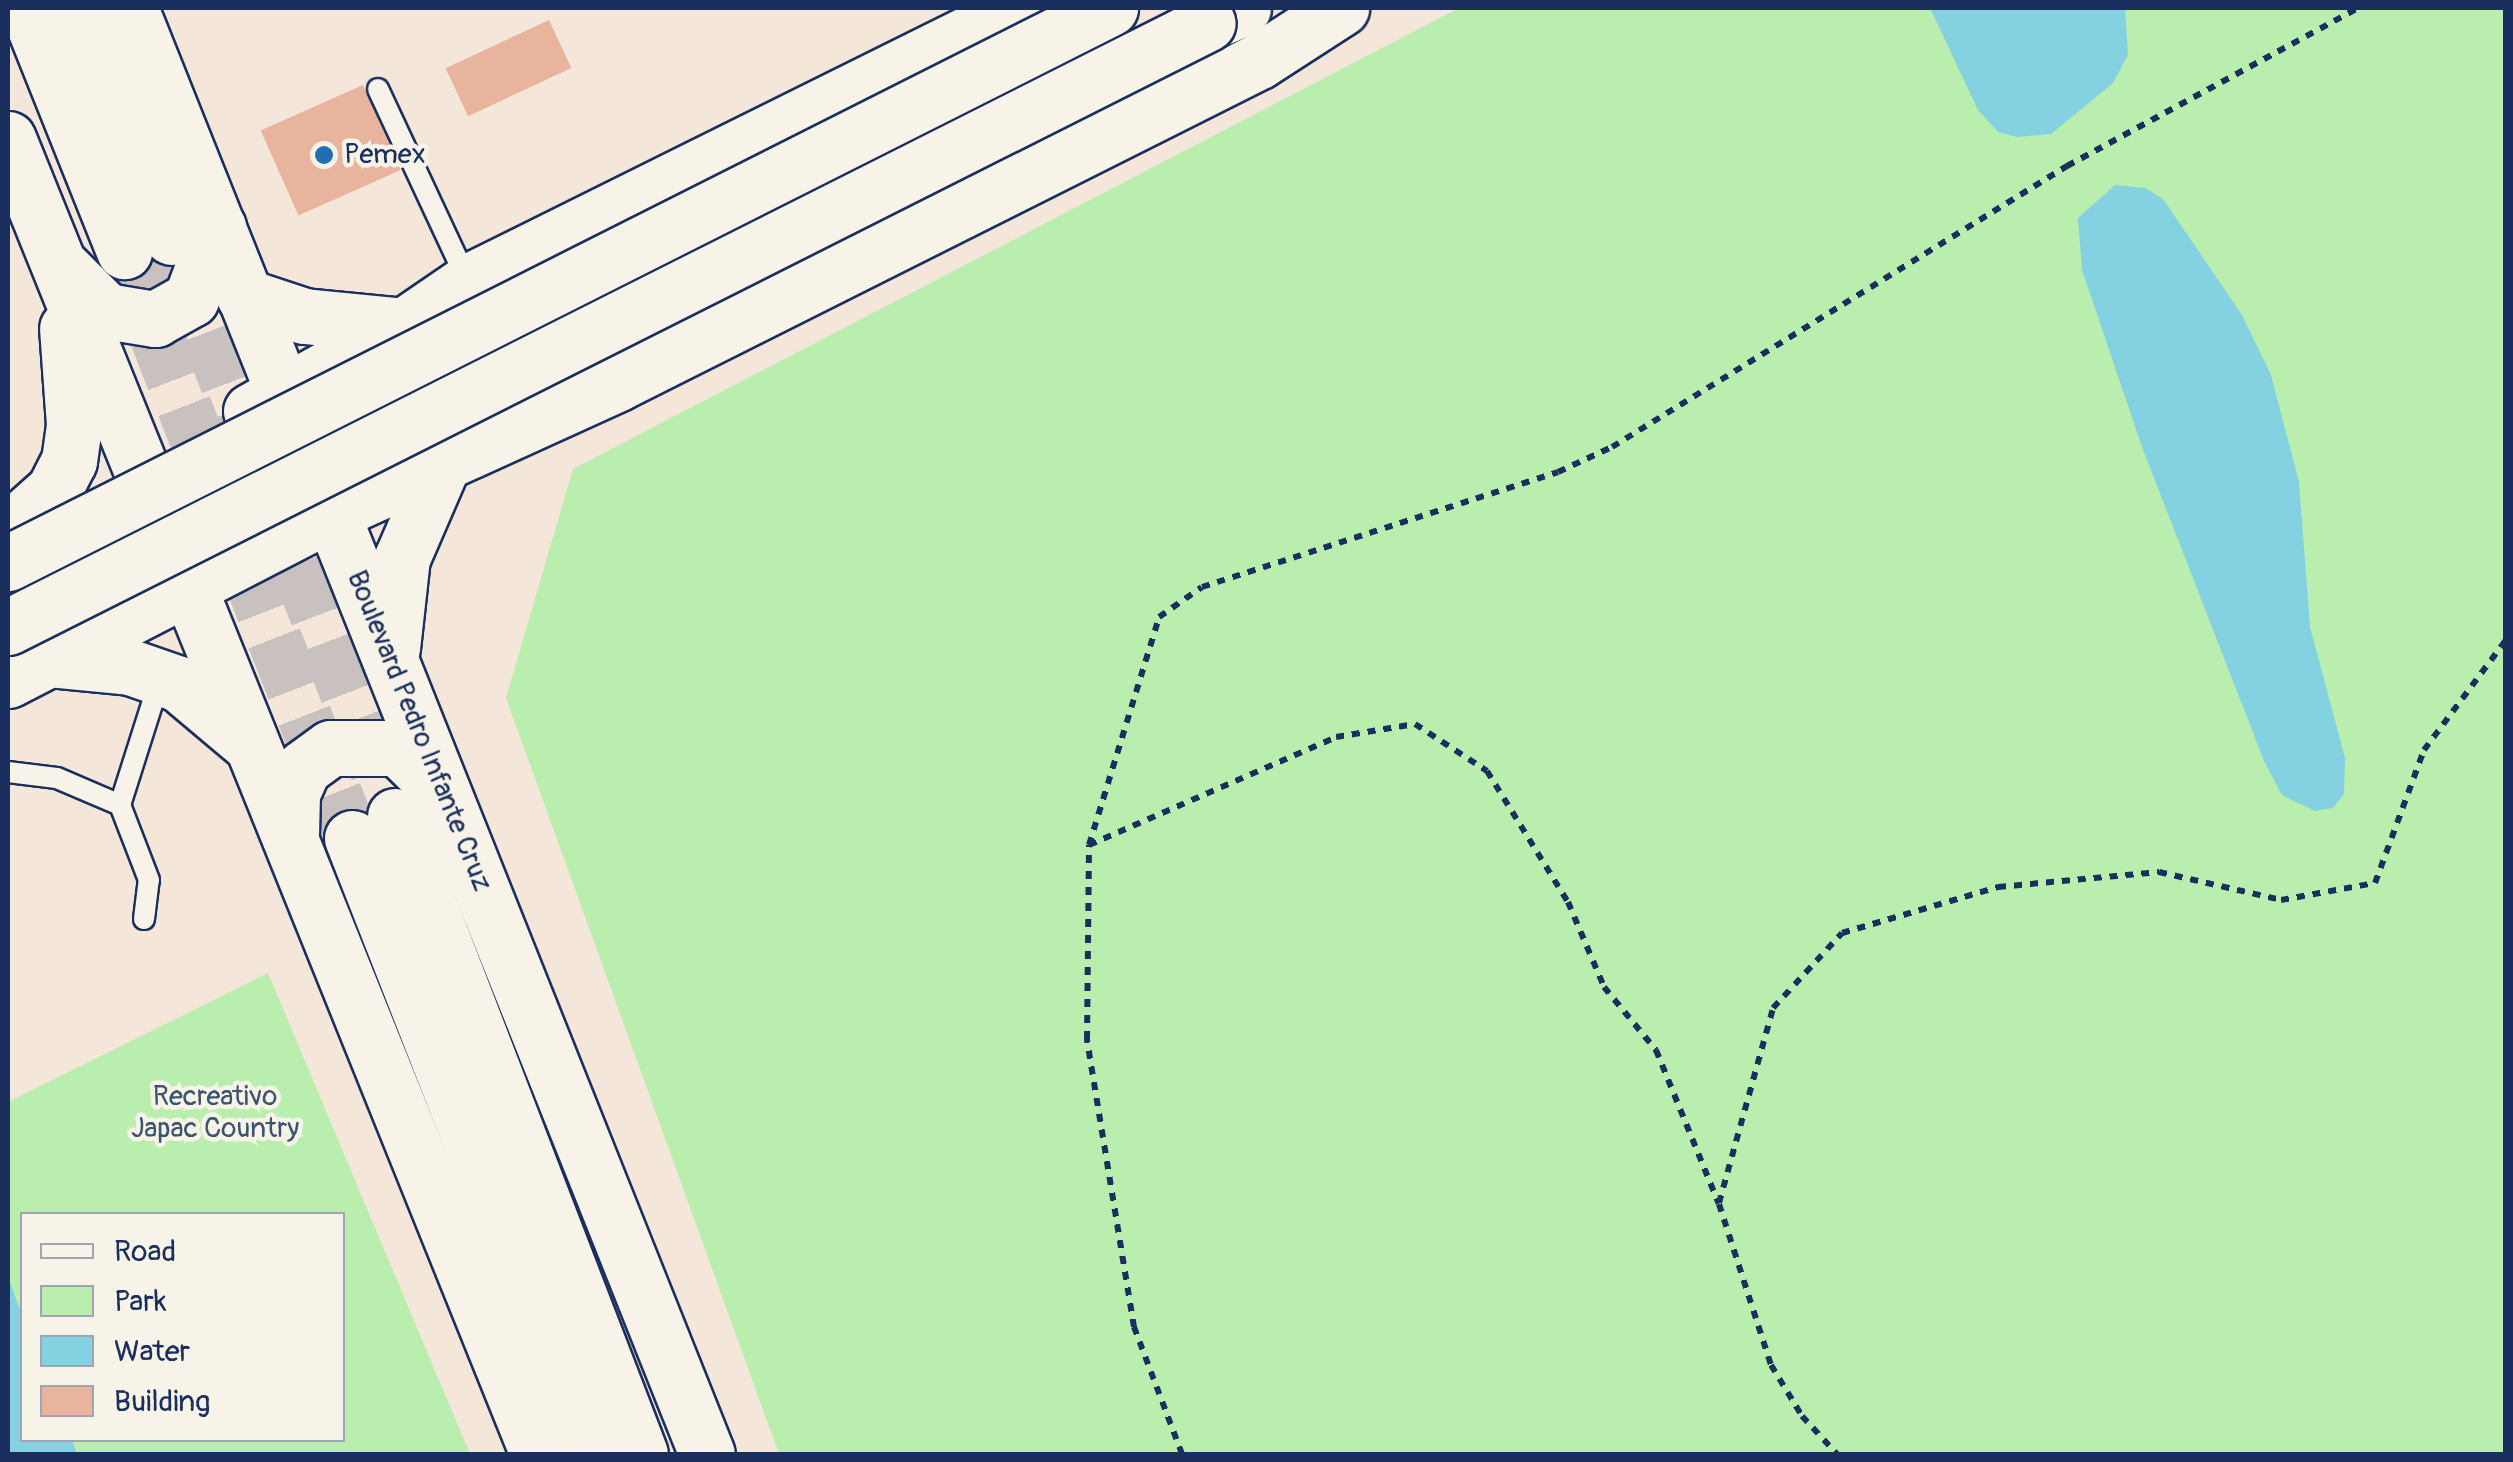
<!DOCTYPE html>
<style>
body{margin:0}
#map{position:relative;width:2513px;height:1462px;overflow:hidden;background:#f4e6d9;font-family:Pangolin,sans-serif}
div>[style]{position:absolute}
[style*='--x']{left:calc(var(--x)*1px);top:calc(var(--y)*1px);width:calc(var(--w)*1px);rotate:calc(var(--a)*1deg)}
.green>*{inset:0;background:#b9eeaf}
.water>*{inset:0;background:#84d1e2}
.building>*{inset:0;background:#e9b49d;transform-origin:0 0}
.highway-tunnel>*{height:55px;margin-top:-27.5px;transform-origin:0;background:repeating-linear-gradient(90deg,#c9c1c0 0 55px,transparent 0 83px)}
.path>*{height:6px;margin-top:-3px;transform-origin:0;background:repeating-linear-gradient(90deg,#1b2f5e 0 8px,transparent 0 16px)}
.roads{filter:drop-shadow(2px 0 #1b2f5e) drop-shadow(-2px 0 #1b2f5e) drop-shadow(0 2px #1b2f5e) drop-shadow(0 -2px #1b2f5e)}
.lane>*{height:20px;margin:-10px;padding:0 10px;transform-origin:10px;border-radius:10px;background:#f7f3e8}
.secondary>*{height:55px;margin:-27.5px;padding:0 27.5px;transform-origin:27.5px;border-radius:27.5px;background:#f7f3e8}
.highway>*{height:55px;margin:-27.5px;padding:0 27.5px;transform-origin:27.5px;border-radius:27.5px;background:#f7f3e8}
.bridges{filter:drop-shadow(2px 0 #1b2f5e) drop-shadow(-2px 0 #1b2f5e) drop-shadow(0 2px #1b2f5e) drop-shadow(0 -2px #1b2f5e)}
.secondary-bridge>*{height:55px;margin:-27.5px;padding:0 27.5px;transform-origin:27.5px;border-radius:27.5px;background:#f7f3e8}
.dots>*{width:28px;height:28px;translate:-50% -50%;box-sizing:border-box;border:5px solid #f7f3e8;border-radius:50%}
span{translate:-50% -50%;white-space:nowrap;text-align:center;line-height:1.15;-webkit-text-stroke:9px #f7f3e8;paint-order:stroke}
.poi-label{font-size:28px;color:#1b2f5e}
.left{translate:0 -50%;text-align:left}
.street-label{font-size:28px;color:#1b2f5e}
.park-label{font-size:28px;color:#3b556e}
.frame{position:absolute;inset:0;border:10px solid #1b2f5e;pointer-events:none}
.legend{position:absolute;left:20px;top:1212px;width:325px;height:230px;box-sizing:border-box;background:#f7f3e8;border:2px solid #9fa5b1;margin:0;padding:12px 18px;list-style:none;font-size:30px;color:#1b2f5e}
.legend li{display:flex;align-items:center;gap:20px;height:50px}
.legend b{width:50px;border:2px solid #9fa5b1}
</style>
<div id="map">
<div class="green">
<div style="clip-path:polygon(1459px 8px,2505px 8px,2505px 1454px,779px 1454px,506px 698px,573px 469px)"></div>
<div style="clip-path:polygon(evenodd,268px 973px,470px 1454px,8px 1454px,8px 1102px,268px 973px,22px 1214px,342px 1214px,342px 1440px,22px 1440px,22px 1214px)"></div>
</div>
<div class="water">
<div style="clip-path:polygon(1930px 8px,2125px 8px,2128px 55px,2113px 83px,2051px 134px,2017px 137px,1998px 132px,1978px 110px)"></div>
<div style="clip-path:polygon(2115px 185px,2145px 188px,2163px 199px,2242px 315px,2271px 375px,2299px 482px,2310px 627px,2345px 758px,2344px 794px,2333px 808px,2315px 811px,2282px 795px,2264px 761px,2142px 447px,2082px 270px,2078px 218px)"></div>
<div style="clip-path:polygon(8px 1277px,22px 1315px,22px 1440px,72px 1440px,77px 1454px,8px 1454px)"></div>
</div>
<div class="building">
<div style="left:549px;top:20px;width:53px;height:114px;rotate:65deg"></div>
<div style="left:363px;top:85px;width:93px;height:112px;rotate:66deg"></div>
</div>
<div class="highway-tunnel">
<div style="--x:124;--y:251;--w:630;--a:68.77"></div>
<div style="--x:178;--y:254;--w:602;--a:68.89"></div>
</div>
<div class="path">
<div style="--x:1089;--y:845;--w:270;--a:-23.6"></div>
<div style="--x:1336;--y:737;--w:80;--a:-9.3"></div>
<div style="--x:1415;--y:724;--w:86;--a:33.1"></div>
<div style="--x:1487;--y:771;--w:154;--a:58.3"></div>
<div style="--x:1568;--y:902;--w:92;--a:67"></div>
<div style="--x:1604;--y:987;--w:82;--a:50.5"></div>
<div style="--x:1656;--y:1050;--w:166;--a:67.8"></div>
<div style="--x:1719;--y:1204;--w:169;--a:72.1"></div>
<div style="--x:1771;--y:1365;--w:60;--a:58.7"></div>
<div style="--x:1802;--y:1416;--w:52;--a:47.4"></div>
<div style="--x:1719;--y:1203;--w:202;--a:-74.5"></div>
<div style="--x:1773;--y:1008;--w:102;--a:-47.4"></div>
<div style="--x:1842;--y:933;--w:163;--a:-16.4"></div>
<div style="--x:1998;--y:887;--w:162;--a:-5.3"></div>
<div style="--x:2159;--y:872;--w:125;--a:12.9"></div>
<div style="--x:2281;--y:900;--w:96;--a:-10.3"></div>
<div style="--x:2375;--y:883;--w:142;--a:-69.8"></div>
<div style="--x:2424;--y:750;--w:137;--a:-53.3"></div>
<div style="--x:1182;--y:1454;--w:136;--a:-110.7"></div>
<div style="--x:1134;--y:1327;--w:292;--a:-99.3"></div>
<div style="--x:1087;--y:1039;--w:194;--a:-89.4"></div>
<div style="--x:1089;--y:845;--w:239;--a:-72.9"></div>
<div style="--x:1159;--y:617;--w:52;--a:-34.9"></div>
<div style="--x:1202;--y:587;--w:374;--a:-17.9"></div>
<div style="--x:1558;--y:472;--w:60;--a:-24.8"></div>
<div style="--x:1612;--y:447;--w:535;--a:-31.7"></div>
<div style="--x:2067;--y:166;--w:331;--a:-28.5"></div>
</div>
<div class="roads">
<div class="lane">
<div style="--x:378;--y:89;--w:211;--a:65"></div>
<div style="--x:8;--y:772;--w:49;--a:7"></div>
<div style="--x:57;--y:778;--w:69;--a:23.2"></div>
<div style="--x:144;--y:919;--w:39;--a:-83"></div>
<div style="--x:149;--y:880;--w:80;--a:-111.1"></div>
<div style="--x:120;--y:805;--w:132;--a:-72.4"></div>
</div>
<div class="secondary">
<div style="--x:130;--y:8;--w:1557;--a:68.25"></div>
<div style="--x:1208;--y:23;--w:38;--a:-23"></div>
<div style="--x:8;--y:139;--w:1418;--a:68.05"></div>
<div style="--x:64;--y:269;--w:59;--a:45"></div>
<div style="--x:106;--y:311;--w:50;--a:9.3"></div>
<div style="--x:155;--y:319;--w:41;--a:-29.1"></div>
<div style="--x:191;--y:299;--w:77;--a:-69.4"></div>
<div style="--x:244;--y:296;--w:63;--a:18.4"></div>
<div style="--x:304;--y:316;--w:100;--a:5.7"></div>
<div style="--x:251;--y:411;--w:175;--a:-29.1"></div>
<div style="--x:404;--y:326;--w:78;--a:-34.5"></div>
<div style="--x:468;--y:282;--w:616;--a:-26.4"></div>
<div style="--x:8;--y:531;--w:62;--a:-41.7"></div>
<div style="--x:54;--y:490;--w:33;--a:-63"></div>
<div style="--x:69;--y:461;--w:36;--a:-82"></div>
<div style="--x:74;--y:425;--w:97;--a:-94.1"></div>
<div style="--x:392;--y:648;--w:91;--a:-83.7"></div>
<div style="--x:402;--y:558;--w:106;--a:-66.6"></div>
<div style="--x:47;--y:659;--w:83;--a:5.5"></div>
<div style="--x:130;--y:667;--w:52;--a:19.1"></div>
<div style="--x:179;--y:684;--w:92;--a:40.1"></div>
<div style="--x:8;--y:680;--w:365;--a:-27.3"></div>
<div style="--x:332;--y:513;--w:314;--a:-24.4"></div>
<div style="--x:618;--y:383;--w:717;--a:-26.67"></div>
<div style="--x:1259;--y:61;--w:98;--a:-32.9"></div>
<div style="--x:291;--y:835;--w:42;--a:-88.6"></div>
<div style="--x:292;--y:793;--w:27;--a:-66"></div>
<div style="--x:303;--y:768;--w:34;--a:-36"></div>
<div style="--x:331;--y:748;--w:67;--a:0"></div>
<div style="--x:398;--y:748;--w:57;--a:44.3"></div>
</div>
<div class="highway">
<div style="--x:27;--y:8;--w:262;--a:68.2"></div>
<div style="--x:81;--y:8;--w:246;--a:68.5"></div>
<div style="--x:395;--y:816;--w:683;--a:68.99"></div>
<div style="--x:352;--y:838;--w:661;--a:68.63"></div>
</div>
</div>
<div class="bridges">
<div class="secondary-bridge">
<div style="--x:8;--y:563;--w:1234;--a:-26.73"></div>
<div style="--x:8;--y:627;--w:1343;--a:-26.72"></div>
</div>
</div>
<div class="dots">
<div style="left:324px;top:155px;background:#1f6fb2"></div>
</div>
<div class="poi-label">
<span class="left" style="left:344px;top:155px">Pemex</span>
</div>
<div class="street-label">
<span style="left:419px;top:731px;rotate:68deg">Boulevard Pedro Infante Cruz</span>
</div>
<div class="park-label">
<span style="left:215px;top:1113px">Recreativo<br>Japac Country</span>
</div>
<div class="frame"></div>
<ul class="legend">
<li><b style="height:12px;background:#f7f3e8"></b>Road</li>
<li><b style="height:28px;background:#b9eeaf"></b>Park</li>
<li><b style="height:28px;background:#84d1e2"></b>Water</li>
<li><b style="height:28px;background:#e9b49d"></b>Building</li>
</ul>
</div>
